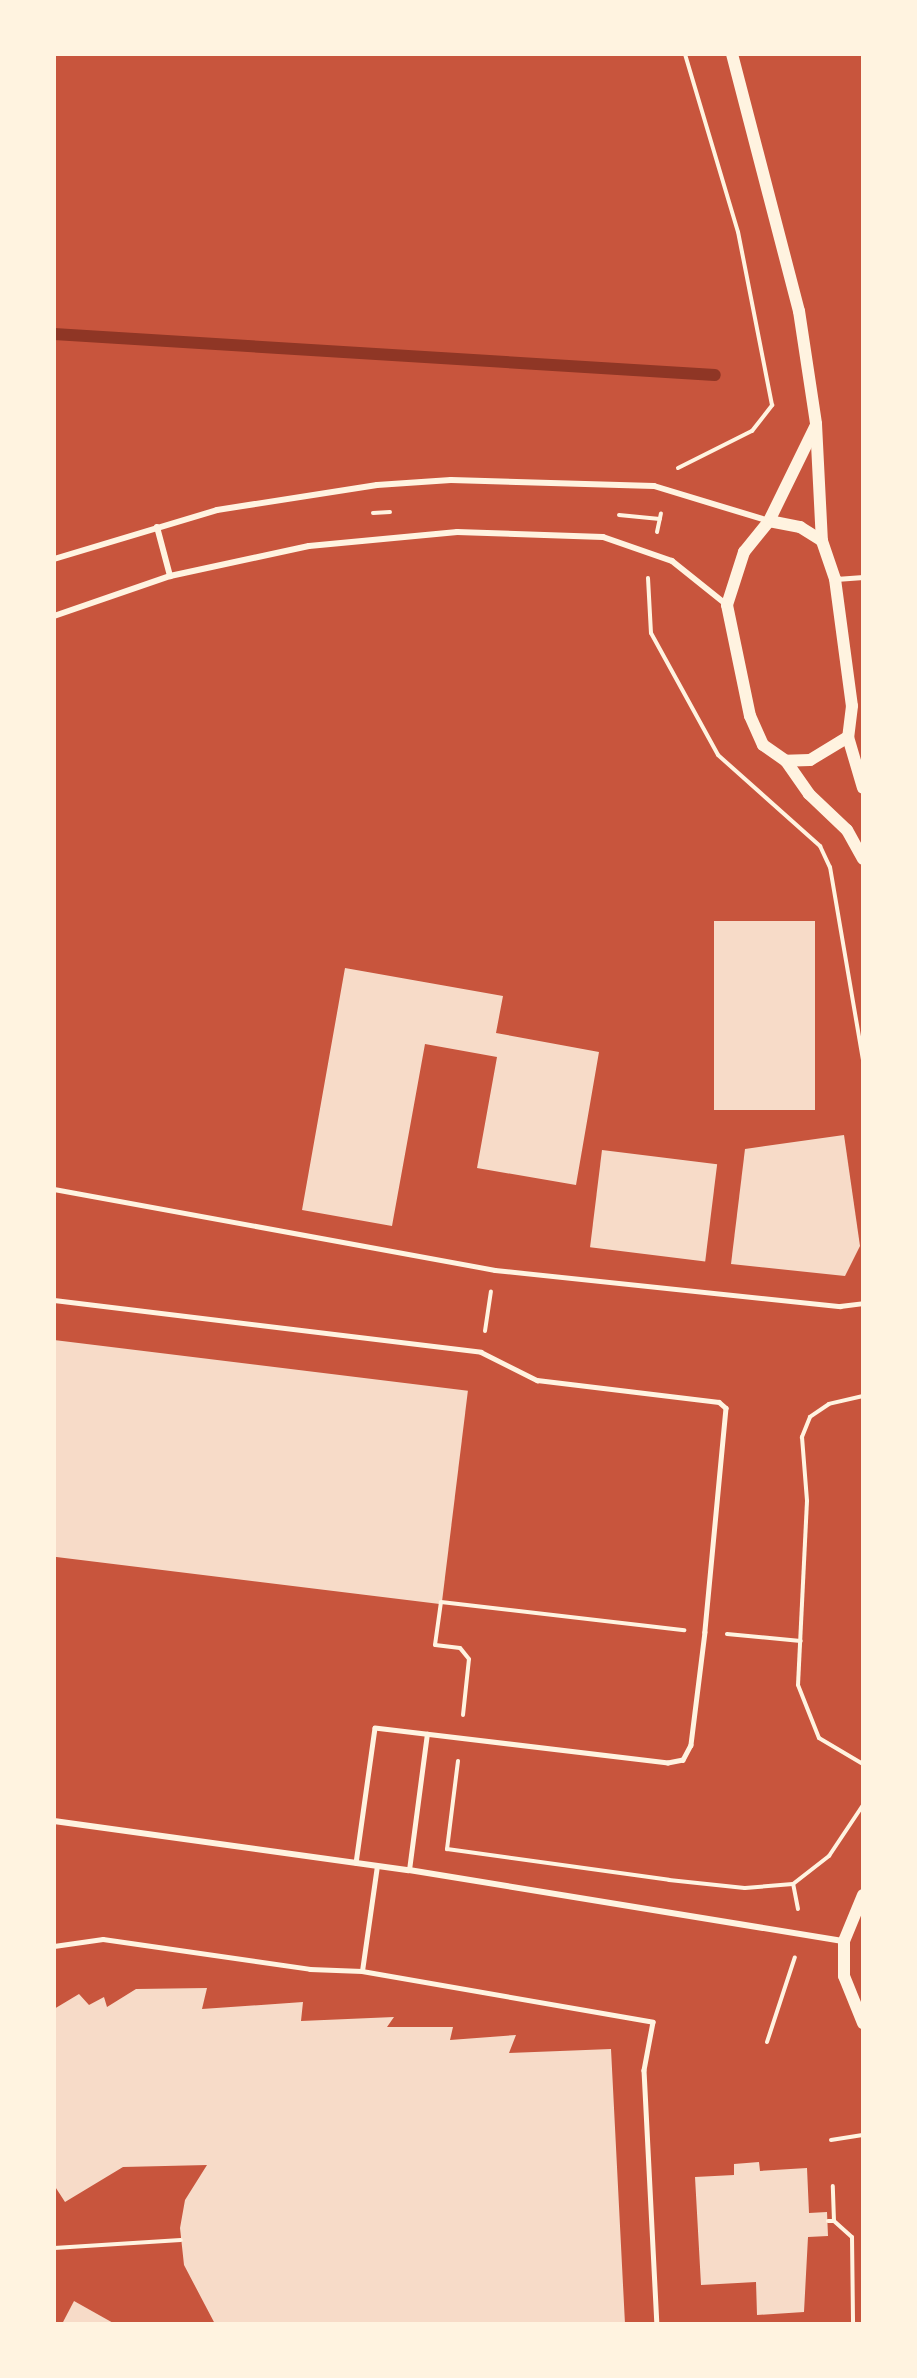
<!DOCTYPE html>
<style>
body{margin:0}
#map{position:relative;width:917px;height:2378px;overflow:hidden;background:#c8553d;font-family:Helvetica,sans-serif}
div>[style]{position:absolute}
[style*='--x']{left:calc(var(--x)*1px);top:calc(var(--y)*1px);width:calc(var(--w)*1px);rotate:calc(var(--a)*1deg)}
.stream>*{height:12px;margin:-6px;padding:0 6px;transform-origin:6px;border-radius:6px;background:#8f3625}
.building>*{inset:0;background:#f7dbc8;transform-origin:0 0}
.path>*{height:4px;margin:-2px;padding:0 2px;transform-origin:2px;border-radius:2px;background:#fff3e0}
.service>*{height:4.5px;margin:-2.25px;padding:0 2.25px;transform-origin:2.25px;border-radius:2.25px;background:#fff3e0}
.minor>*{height:6px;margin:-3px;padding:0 3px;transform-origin:3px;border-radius:3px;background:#fff3e0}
.secondary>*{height:12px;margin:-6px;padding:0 6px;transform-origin:6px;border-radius:6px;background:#fff3e0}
span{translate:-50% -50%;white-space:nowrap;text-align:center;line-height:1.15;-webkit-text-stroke:6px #fff3e0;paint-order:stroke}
.frame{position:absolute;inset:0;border:56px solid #fff3e0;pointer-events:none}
</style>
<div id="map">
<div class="stream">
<div style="--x:54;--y:334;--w:662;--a:3.55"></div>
</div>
<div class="building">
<div style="left:714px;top:921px;width:101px;height:189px"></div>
<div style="clip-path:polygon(345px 968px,503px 996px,496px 1033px,599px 1052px,576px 1185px,477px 1168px,497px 1057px,425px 1044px,392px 1226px,302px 1210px)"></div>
<div style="clip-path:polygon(844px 1135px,860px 1246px,845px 1276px,731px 1264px,745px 1149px)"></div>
<div style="left:602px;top:1150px;width:116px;height:98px;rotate:7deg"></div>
<div style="left:54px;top:1340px;width:417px;height:215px;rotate:7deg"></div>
<div style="clip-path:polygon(207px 1988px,202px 2009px,303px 2002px,301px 2021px,394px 2017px,387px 2027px,453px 2027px,450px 2040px,516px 2035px,509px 2053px,611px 2049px,625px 2324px,215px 2324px,184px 2265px,180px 2228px,185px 2200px,207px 2165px,123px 2167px,65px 2202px,54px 2185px,54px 2009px,79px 1994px,89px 2005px,104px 1997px,107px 2007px,136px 1989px)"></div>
<div style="clip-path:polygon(759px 2162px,760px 2171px,807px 2168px,809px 2213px,827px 2212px,828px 2236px,808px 2237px,804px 2312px,757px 2315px,756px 2282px,701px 2285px,695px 2177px,734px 2175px,734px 2164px)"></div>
<div style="clip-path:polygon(74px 2301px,115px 2324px,62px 2324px)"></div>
</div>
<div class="path">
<div style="--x:678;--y:468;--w:83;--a:-26.6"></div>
<div style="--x:752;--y:431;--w:33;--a:-52"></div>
<div style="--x:772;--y:405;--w:176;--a:-101.1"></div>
<div style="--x:738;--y:232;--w:186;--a:-106.6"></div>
<div style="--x:373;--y:513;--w:17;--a:-3"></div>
<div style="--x:619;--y:515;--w:41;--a:5.6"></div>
<div style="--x:657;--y:532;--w:19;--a:-78"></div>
<div style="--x:648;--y:578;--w:55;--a:86.9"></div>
<div style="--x:651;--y:633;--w:139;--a:61.2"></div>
<div style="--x:718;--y:755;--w:137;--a:41.7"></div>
<div style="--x:820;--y:846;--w:23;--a:65"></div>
<div style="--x:830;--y:867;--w:196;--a:80.3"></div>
<div style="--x:485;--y:1331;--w:40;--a:-81.5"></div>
<div style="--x:863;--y:1396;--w:35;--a:167"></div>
<div style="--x:829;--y:1404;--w:23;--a:146"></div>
<div style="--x:810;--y:1417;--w:22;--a:112"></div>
<div style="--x:802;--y:1437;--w:64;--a:85.5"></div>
<div style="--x:807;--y:1501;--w:184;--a:92.8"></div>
<div style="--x:798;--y:1685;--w:57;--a:68.4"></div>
<div style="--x:819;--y:1738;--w:51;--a:30.6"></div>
<div style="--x:727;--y:1634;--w:74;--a:5.4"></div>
<div style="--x:463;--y:1715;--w:56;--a:-83.9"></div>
<div style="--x:469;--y:1659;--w:14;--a:-129"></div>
<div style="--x:460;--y:1648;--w:25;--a:-173"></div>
<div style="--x:435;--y:1645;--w:43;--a:-82.1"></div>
<div style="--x:441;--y:1602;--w:245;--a:6.6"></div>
<div style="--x:458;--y:1761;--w:89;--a:97.1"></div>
<div style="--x:447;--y:1849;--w:224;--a:7.9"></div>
<div style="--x:669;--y:1880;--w:76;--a:6"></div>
<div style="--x:745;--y:1888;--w:48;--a:-4.8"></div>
<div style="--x:798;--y:1909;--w:25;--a:-101"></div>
<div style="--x:793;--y:1884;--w:46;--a:-37.9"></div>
<div style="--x:829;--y:1856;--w:61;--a:-56.3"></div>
<div style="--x:767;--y:2042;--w:89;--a:-71.8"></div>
<div style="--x:831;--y:2140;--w:32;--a:-9"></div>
<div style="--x:828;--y:2221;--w:6;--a:0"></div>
<div style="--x:834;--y:2221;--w:35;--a:-92"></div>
<div style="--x:834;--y:2221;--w:24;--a:42"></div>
<div style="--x:852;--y:2237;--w:87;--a:89.3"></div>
<div style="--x:54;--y:2248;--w:127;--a:-3.6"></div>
</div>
<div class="service">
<div style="--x:836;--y:579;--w:27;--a:-4"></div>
<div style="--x:54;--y:1189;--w:448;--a:10.4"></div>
<div style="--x:495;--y:1270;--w:347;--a:6"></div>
<div style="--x:840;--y:1306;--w:23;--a:-7"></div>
<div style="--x:54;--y:1300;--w:430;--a:6.9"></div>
<div style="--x:481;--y:1352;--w:63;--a:26.6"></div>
<div style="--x:537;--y:1380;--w:183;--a:6.9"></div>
<div style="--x:719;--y:1402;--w:9;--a:41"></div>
<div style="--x:726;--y:1408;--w:225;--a:95.4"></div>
<div style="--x:705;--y:1632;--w:114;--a:97.1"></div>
<div style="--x:691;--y:1745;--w:17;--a:118"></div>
<div style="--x:683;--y:1760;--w:15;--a:169"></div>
<div style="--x:668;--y:1763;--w:295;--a:-173.2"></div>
<div style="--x:375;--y:1728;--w:136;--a:98"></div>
<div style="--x:409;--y:1870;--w:137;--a:-82.5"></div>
<div style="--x:54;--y:1946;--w:49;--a:-8.1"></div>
<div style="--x:103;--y:1939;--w:209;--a:8.2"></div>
<div style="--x:310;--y:1969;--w:52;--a:2.2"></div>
<div style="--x:362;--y:1971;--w:295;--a:9.9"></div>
<div style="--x:653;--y:2022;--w:49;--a:100.6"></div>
<div style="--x:644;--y:2070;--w:254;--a:87.1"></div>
<div style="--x:362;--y:1971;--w:106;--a:-81.9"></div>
</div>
<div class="minor">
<div style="--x:157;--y:527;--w:51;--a:75.1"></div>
<div style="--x:54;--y:559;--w:170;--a:-16.7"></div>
<div style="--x:217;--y:510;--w:162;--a:-8.9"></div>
<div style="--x:377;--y:485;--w:74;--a:-3.9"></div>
<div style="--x:451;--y:480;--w:203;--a:1.7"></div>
<div style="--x:654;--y:486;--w:120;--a:16.9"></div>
<div style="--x:54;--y:616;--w:123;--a:-19"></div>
<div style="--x:170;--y:576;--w:142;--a:-12.2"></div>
<div style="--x:309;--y:546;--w:149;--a:-5.4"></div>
<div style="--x:457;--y:532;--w:146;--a:2"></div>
<div style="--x:603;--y:537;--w:73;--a:19.2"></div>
<div style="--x:672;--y:561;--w:70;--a:38.7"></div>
<div style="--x:54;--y:1821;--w:358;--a:7.9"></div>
<div style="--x:409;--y:1870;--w:441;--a:9.3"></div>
</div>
<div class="secondary">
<div style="--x:732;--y:54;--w:266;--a:75.4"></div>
<div style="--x:799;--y:311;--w:114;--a:81.4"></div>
<div style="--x:816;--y:424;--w:117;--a:87.1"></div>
<div style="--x:822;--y:541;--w:40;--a:71.1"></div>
<div style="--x:835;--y:579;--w:128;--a:82.4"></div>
<div style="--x:852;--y:706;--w:31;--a:97"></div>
<div style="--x:848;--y:737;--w:44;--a:148.8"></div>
<div style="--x:810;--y:760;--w:24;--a:178"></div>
<div style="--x:786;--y:761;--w:28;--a:-145"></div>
<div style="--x:763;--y:745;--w:32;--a:-114"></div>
<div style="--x:750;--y:716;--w:113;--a:-101.7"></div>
<div style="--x:727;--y:605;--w:56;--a:-72.2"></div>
<div style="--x:744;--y:552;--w:40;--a:-51"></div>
<div style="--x:769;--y:521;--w:32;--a:11"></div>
<div style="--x:800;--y:527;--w:26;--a:32"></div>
<div style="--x:769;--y:521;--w:107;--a:-63.9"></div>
<div style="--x:848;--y:737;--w:53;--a:73.6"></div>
<div style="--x:786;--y:761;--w:40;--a:55.1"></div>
<div style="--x:809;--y:794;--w:52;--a:43.5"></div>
<div style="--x:847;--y:830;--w:33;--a:61"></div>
<div style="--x:863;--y:1895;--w:50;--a:112.4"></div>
<div style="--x:844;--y:1941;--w:35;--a:90"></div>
<div style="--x:844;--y:1976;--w:51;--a:68"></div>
</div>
<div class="frame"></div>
</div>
